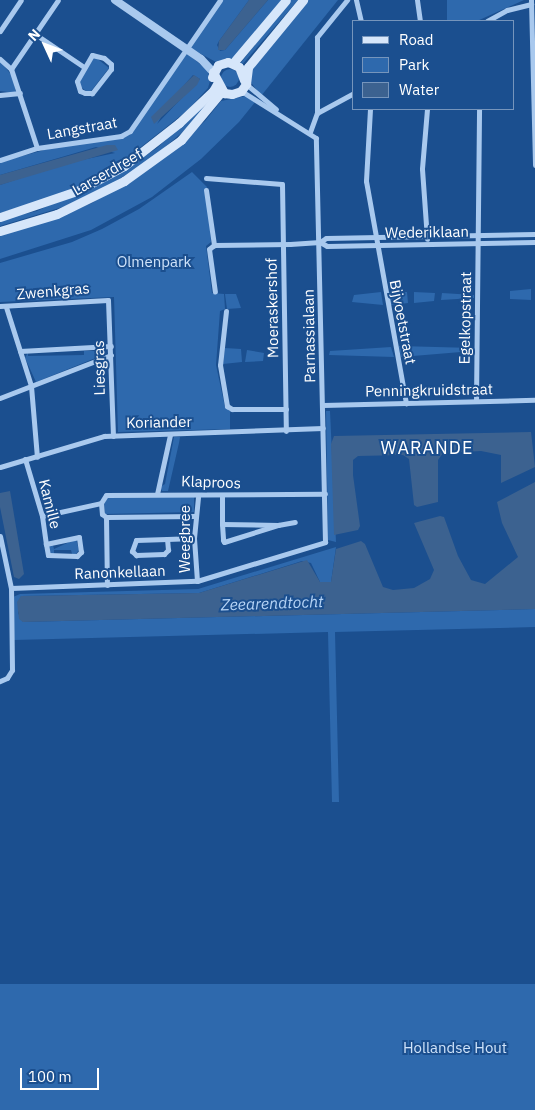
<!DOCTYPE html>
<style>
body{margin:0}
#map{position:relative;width:535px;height:1110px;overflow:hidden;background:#1b4f8f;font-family:"IBM Plex Sans",sans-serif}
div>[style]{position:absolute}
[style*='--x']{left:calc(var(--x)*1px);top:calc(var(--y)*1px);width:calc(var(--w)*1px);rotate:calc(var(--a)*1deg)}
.green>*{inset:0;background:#2e69ad;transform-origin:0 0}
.round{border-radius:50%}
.water>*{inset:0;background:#3c6290}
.minor>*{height:5px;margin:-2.5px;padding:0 2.5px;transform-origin:2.5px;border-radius:2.5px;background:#a9c9ee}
.tertiary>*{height:8px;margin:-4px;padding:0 4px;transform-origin:4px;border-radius:4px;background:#a9c9ee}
.secondary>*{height:9px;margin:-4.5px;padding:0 4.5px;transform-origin:4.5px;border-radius:4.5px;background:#d6e6fa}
span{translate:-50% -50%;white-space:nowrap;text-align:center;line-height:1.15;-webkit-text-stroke:4px #1b4f8f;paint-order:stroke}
.street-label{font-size:15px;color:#fff}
.park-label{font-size:15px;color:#cfe3fa}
.water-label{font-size:16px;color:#b5d3f5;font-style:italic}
.quarter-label{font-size:18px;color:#fff;letter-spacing:1px}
.legend{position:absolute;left:352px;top:20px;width:162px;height:90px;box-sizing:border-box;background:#1b4f8f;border:1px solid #7695bc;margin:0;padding:6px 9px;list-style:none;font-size:15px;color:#fff}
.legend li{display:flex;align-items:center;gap:10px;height:25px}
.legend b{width:25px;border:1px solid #7695bc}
.north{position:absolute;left:20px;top:20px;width:50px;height:50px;-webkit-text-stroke:4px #1b4f8f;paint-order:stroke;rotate:313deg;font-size:14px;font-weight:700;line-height:20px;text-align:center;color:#fff}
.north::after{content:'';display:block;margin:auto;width:18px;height:22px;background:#fff;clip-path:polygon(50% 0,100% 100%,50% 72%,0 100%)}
.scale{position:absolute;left:20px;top:1068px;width:79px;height:22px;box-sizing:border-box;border:2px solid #fff;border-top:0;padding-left:6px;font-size:15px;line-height:18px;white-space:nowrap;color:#fff;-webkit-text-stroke:4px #1b4f8f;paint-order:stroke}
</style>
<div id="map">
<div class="green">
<div style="clip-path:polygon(223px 0,249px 0,219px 41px,217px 45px,220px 51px,225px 50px,268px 0,282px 0,234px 58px,216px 62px,190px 48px)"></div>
<div style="clip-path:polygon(290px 0,298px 0,241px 66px,240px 64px)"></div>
<div style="clip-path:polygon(307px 0,338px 0,261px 96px,250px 81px,252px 66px)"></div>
<div style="clip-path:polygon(447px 0,524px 0,477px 21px,447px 21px)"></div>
<div style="clip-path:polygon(evenodd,187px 53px,208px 71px,210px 81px,208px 88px,188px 110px,113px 169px,64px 194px,0 213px,0 185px,63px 164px,115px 153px,96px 147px,0 175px,0 162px,48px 149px,130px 135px,187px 53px,193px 75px,200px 79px,157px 124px,172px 99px,193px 75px)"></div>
<div style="clip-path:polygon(94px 56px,109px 68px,91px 91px,86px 91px,81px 87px,79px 78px)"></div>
<div style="clip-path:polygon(0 61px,13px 77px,16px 93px,0 91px)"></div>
<div class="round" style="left:221px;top:69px;width:18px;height:18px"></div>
<div style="clip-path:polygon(217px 91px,186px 129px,157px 154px,112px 184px,66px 206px,0 226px,0 220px,37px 211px,121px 172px,157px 148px)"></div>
<div style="clip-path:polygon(246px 96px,256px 101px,239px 122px,201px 159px,152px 197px,91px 230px,0 259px,0 234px,57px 218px,92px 203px,167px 156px,205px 121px,221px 101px)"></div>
<div style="clip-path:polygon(192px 172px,207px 187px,211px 242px,206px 246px,212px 293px,224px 294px,225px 309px,220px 311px,216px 365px,225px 407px,230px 411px,230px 429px,118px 432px,114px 297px,0 302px,0 263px,72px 242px,102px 229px,139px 209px)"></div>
<div style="clip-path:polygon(531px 289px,531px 300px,510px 299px,510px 291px)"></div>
<div style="clip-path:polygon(381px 292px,383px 305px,352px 302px,354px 295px)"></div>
<div style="clip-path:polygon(388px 292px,407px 292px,408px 303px,390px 305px)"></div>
<div style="clip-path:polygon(414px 292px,435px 293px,434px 301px,414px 303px)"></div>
<div style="clip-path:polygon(442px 293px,474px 295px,474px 298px,441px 300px)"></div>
<div style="clip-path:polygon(225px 294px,236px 294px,241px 308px,227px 309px)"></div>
<div style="clip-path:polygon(399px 346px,473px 348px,473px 351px,401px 357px)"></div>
<div style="clip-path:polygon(391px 347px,394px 357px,329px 355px,330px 351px)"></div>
<div style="clip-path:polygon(225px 348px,241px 349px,242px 362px,223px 364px)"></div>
<div style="clip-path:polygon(247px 350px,264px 353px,263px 361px,245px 362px)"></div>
<div style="clip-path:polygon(84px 351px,102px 351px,103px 355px,36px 382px,25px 358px,28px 352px,28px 356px,84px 355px)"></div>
<div style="clip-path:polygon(326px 411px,330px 411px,336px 542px,328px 540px)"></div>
<div style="clip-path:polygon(174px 437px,180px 437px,179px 443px,168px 491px,162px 491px,160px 487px,165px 484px)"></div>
<div style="clip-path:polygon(127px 496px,194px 496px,194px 512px,105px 514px,104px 501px,108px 497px)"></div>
<div style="clip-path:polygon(76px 539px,79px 550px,76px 554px,72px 554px,71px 550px,54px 550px,54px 554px,50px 554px,48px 546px,53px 545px,54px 549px)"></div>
<div style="clip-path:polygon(336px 547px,331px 582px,320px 582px,311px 563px,302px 561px,199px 593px,21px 596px,18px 613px,23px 622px,535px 609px,535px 627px,335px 632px,339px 802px,332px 802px,328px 632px,14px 640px,13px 597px,20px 594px,198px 589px)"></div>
<div style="left:535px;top:984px;width:126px;height:535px;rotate:90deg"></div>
</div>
<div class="water">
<div style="clip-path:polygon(249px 0,268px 0,225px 50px,218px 50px,219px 41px)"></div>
<div style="clip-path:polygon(194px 75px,200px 79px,197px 85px,154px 124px,151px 117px)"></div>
<div style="clip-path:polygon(107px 145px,115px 145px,118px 150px,0 185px,0 175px,7px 173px)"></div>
<div style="clip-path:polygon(531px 432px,535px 467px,501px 483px,501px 455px,481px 451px,443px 453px,438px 460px,438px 502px,417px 507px,414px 505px,409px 459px,403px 455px,358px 456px,353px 460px,353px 475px,360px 526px,358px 530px,334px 535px,331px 444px,334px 436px)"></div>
<div style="clip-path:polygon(535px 482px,535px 609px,23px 622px,19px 619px,17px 602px,21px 596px,199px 593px,307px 560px,320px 582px,331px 582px,336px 549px,361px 541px,365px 544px,383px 587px,393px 590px,414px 588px,430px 579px,434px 570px,414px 523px,440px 516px,444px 517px,458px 556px,471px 580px,485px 584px,518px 557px,502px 523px,497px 502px)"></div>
<div style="clip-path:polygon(10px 491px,24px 574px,19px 579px,14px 577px,0 507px,0 493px)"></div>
</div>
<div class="minor">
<div style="--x:356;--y:0;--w:22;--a:77"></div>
<div style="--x:417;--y:0;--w:21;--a:82"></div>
<div style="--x:531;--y:0;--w:165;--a:88.6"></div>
<div style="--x:487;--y:21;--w:23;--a:-29"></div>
<div style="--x:507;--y:10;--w:25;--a:-14"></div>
<div style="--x:0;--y:31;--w:37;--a:-56"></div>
<div style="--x:35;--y:34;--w:59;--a:34"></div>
<div style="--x:92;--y:55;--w:12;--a:14"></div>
<div style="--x:104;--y:58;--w:9;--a:41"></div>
<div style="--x:111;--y:64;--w:5;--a:90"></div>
<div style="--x:111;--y:69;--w:31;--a:128"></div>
<div style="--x:92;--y:93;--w:7;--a:180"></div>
<div style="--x:85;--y:93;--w:5;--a:-158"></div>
<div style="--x:80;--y:91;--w:10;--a:-107"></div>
<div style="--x:77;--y:81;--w:30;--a:-60"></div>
<div style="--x:0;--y:59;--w:15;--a:42"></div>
<div style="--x:246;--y:84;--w:39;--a:40"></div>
<div style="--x:0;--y:95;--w:20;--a:-6"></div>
<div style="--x:370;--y:109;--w:72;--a:93.2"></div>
<div style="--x:366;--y:181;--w:226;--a:79.8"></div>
<div style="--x:427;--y:109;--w:60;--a:94.8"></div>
<div style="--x:422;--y:169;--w:70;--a:85.9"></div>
<div style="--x:317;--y:113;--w:42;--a:-28.4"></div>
<div style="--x:310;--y:132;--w:20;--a:-70"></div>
<div style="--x:317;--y:113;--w:76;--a:-90"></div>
<div style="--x:317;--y:37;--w:48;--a:-51"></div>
<div style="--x:37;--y:148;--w:83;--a:-108.2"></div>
<div style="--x:11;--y:69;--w:83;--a:-55.7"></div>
<div style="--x:0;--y:160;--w:39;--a:-18"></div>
<div style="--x:37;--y:148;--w:85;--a:-8.1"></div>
<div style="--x:121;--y:136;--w:10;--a:-29"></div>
<div style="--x:130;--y:131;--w:159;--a:-55.5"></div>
<div style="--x:206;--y:178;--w:76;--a:4.5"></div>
<div style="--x:282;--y:184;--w:247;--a:89.1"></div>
<div style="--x:206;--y:190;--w:56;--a:81.7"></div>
<div style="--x:214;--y:245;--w:6;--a:141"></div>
<div style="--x:209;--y:249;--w:43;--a:82.1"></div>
<div style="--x:320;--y:242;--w:8;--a:30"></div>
<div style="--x:327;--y:246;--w:208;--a:-1.1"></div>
<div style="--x:214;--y:245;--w:76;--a:-0.8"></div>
<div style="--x:290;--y:244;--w:30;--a:-4"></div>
<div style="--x:320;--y:242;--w:7;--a:-34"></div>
<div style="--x:326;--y:238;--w:209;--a:-1.1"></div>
<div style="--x:0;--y:306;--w:108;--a:-3.2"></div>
<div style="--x:108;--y:300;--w:136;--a:87.9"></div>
<div style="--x:6;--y:307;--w:83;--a:72.4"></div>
<div style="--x:31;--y:386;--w:71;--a:85.2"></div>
<div style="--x:226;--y:311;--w:54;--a:96.3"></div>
<div style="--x:220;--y:365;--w:42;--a:80.3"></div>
<div style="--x:227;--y:406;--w:6;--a:31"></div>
<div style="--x:232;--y:409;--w:54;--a:0"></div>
<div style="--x:20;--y:351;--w:91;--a:-3.1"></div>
<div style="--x:0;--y:398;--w:119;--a:-21.2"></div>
<div style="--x:476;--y:401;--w:292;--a:-89.4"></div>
<div style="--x:323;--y:405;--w:212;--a:-1.4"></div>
<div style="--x:25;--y:459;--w:59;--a:73.4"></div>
<div style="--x:42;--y:516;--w:28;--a:82"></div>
<div style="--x:46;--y:544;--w:11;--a:80"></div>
<div style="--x:48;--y:555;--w:29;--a:2"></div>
<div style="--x:77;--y:556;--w:6;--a:-45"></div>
<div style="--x:81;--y:552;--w:15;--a:-98"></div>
<div style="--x:79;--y:537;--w:34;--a:168"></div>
<div style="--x:0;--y:467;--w:109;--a:-16.6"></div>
<div style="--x:104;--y:436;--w:219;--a:-2.1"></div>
<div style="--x:157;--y:494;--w:60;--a:-77.6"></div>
<div style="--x:222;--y:496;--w:28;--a:90"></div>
<div style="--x:222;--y:524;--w:16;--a:86"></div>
<div style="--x:223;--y:540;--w:2;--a:63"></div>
<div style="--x:224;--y:542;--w:57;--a:-17.5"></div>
<div style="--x:278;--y:525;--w:56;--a:-179"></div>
<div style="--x:101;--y:503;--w:11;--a:85"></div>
<div style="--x:102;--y:514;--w:5;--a:37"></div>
<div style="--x:106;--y:517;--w:89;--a:-0.6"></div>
<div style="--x:42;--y:516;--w:60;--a:-12.4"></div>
<div style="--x:101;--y:503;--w:9;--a:-58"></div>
<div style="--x:106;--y:495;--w:219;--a:-0.3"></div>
<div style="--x:106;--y:517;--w:68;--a:89.2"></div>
<div style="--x:278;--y:525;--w:17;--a:-10"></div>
<div style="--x:0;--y:536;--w:53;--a:78.1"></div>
<div style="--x:11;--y:588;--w:82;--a:89.3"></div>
<div style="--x:12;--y:670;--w:9;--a:122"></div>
<div style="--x:7;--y:678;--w:8;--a:157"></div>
<div style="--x:167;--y:539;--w:31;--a:178"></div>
<div style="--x:136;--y:540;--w:12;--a:110"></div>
<div style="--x:132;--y:551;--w:6;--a:45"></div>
<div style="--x:136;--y:555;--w:28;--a:-2"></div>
<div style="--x:164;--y:554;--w:6;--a:-45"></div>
<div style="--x:168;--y:550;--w:11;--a:-95"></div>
<div style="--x:167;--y:539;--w:27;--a:-2"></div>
<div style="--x:197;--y:581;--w:43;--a:-94"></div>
<div style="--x:194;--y:538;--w:41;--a:-84.4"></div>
<div style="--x:11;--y:588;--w:186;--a:-2.2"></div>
<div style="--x:197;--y:581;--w:134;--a:-16.9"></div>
<div style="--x:325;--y:542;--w:404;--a:-91.3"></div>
<div style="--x:316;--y:138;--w:89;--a:-147.9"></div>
</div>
<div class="tertiary">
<div style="--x:115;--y:0;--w:104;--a:34.5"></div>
<div style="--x:201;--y:59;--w:18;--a:47"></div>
</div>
<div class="secondary">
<div style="--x:233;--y:63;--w:82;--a:-49.9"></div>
<div style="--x:213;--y:72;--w:24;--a:62"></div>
<div style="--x:224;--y:93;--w:8;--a:7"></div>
<div style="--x:232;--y:94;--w:9;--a:-18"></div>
<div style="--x:241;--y:91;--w:9;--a:-54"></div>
<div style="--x:246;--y:84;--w:17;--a:-83"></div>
<div style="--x:248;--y:67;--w:87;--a:-50.6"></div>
<div style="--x:212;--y:77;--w:13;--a:-63"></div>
<div style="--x:218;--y:65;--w:10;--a:-17"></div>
<div style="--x:228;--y:62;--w:12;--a:24"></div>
<div style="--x:239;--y:67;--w:14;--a:69"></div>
<div style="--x:0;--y:217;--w:81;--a:-18.7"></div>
<div style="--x:77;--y:191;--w:53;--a:-28"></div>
<div style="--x:124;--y:166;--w:70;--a:-38"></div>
<div style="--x:179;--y:123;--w:47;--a:-43.3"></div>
<div style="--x:213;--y:91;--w:8;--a:-60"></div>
<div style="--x:0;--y:231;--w:59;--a:-16.6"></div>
<div style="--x:57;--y:214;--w:75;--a:-26.2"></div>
<div style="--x:124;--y:181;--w:70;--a:-35.7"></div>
<div style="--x:181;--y:140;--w:64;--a:-50.1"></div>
</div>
<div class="street-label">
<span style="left:82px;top:128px;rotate:-10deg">Langstraat</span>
<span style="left:107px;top:172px;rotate:-30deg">Larserdreef</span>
<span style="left:427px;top:232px;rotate:-1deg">Wederiklaan</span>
<span style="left:53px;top:291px;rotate:-5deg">Zwenkgras</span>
<span style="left:272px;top:308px;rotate:-91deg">Moeraskershof</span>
<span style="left:465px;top:318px;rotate:-89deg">Egelkopstraat</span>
<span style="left:403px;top:322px;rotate:79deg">Bijvoetstraat</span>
<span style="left:309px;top:336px;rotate:-91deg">Parnassialaan</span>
<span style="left:99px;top:368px;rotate:-91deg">Liesgras</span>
<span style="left:429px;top:390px;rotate:-1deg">Penningkruidstraat</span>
<span style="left:159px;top:422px;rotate:-1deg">Koriander</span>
<span style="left:211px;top:482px;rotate:2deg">Klaproos</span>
<span style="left:50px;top:504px;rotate:76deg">Kamille</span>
<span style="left:185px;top:539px;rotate:-90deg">Weegbree</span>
<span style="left:120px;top:572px;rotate:-2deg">Ranonkellaan</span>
</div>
<div class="park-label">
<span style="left:154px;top:262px">Olmenpark</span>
<span style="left:455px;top:1048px">Hollandse Hout</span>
</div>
<div class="water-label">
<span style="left:272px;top:603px;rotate:-2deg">Zeearendtocht</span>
</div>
<div class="quarter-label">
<span style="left:427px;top:448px">WARANDE</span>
</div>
<ul class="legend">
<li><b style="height:6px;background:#d6e6fa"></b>Road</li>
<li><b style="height:14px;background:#2e69ad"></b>Park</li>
<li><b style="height:14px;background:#3c6290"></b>Water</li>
</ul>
<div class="north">N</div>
<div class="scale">100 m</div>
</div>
